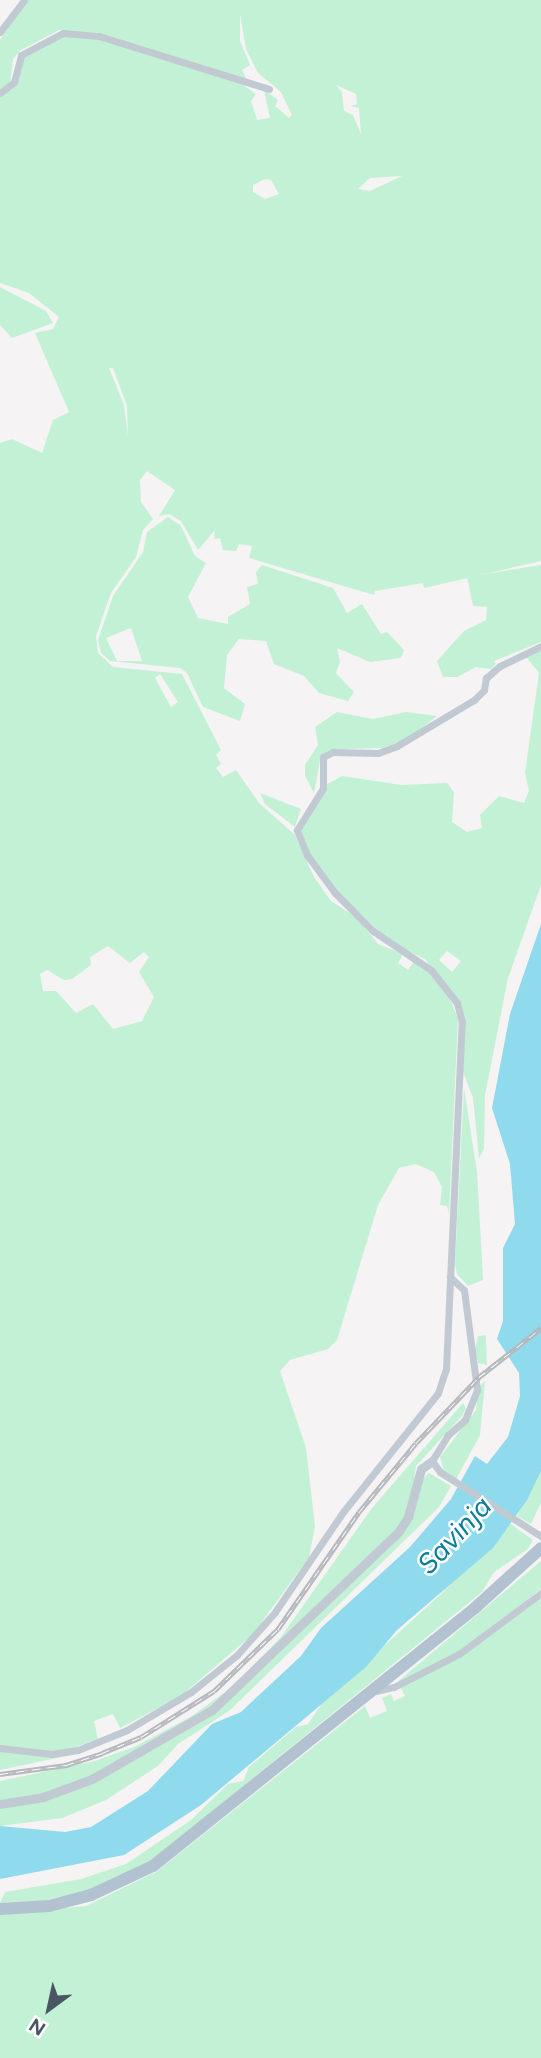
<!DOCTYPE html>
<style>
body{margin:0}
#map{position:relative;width:541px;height:2058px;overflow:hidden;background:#f5f3f3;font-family:Figtree,sans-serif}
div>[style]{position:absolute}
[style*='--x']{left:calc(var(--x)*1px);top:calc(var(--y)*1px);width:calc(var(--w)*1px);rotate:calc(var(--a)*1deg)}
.green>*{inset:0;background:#c3f1d5}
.water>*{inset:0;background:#90daee}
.minor>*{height:7px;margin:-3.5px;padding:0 3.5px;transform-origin:3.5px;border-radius:3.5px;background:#c1cad2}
.tertiary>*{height:9px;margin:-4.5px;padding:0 4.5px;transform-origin:4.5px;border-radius:4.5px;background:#c1cad2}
.primary>*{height:12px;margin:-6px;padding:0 6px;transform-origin:6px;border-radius:6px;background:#b3c2d1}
.rail>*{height:5px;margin-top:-2.5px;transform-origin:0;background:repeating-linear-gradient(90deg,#fff 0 8px,#b5b8bd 0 16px);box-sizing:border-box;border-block:2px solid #b5b8bd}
span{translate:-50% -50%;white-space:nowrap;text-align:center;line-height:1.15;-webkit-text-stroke:5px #fff;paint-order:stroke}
.water-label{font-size:28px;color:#0c7c9b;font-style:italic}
.north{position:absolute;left:14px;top:1974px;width:70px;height:70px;-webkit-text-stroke:5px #fff;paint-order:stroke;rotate:213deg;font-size:19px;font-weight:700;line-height:28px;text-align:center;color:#4a5661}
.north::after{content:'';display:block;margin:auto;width:24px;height:32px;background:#4a5661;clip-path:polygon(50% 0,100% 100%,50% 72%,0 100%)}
</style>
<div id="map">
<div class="green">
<div style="clip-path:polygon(evenodd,26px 0,541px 0,541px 561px,424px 588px,423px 583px,375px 591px,374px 595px,249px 558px,252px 546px,239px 544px,236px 551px,223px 550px,220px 538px,214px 539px,215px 530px,198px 550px,181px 521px,169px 514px,159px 516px,175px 490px,147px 471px,140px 480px,141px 502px,153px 519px,143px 530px,136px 557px,111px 593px,96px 636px,98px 653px,113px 667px,182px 674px,221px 750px,216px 755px,221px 764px,216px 768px,223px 777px,236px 770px,259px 803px,295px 835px,314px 877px,331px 901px,356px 917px,378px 944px,403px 954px,398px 963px,408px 970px,415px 960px,426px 968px,449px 997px,458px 1018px,449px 1214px,447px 1206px,440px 1205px,442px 1187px,434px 1172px,416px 1164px,399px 1168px,378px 1205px,337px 1340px,328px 1349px,290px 1360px,280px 1371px,306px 1448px,315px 1526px,309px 1557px,253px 1634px,181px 1696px,120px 1728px,113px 1714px,94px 1721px,98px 1739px,62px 1752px,0 1746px,0 443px,12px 439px,42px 453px,53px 420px,69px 412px,35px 333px,53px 329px,59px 317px,29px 293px,0 283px,0 96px,16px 86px,24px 57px,63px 36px,105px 40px,239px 82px,256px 94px,251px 101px,257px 120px,270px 118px,264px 90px,278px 100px,275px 106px,289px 118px,292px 115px,281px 92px,258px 73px,246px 49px,240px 14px,240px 41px,250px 65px,242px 70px,247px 80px,102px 34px,59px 30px,21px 50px,13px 59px,10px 84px,0 90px,0 40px,26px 0,336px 85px,356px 94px,357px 104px,351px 106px,359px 108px,361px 134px,353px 115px,344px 111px,342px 92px,336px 85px,26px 0,402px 176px,370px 191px,358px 189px,370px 178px,402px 176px,26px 0,265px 179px,271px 180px,279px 194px,265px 199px,253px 192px,253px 185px,265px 179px,26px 0,109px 368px,113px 368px,127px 406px,128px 436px,124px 405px,109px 368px,26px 0,160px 674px,178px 702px,171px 707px,155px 678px,160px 674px,26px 0,108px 946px,130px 963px,144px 952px,149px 957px,139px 972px,154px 997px,142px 1021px,113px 1029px,93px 1004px,76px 1013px,56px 991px,43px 991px,40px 974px,47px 970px,64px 980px,72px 979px,91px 965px,90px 957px,108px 946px)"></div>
<div style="clip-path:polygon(0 287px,46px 311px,53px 323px,12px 338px,0 325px)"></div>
<div style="clip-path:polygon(evenodd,168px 517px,181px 526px,195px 556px,206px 563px,188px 597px,198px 618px,228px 624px,228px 617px,250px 604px,247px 587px,258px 584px,256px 572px,262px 565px,333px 588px,347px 613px,362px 604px,381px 634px,387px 632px,404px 650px,401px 658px,370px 662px,337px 648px,340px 662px,336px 673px,354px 692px,348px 701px,319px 693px,304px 676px,274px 664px,266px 641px,239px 639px,227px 655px,224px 688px,245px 704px,240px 721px,203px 707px,187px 673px,180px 668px,110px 661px,101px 653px,98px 640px,113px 596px,143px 552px,147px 532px,168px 517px,131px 628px,142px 661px,117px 661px,106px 638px,131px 628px)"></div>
<div style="clip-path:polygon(541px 565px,541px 642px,494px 661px,496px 664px,491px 669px,476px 667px,457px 677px,443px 677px,437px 661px,464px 631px,486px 620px,487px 607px,473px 606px,467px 577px)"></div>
<div style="clip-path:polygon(evenodd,541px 648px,541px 885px,508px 978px,485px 1095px,484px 1149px,479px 1158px,473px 1098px,462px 1069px,459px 1002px,425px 959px,392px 944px,358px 911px,334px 895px,313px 862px,301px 832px,303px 820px,324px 786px,342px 776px,401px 785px,447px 783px,454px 792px,452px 822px,467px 832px,482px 828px,480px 815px,499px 796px,524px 803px,529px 791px,525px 773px,539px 673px,524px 654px,541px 648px,447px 951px,461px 961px,452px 972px,439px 960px,447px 951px)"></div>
<div style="clip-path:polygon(337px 712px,373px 719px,406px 712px,437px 716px,408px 739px,382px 748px,346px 749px,320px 761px,314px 793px,305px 776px,305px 765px,318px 745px,315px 727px)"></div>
<div style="clip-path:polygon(260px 793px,301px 809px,295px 827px,265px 804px)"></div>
<div style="clip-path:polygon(464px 1088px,477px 1172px,483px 1280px,468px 1286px,457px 1274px,455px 1264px)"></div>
<div style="clip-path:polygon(486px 1335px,486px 1340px,487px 1365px,478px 1363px,475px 1350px,478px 1336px)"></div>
<div style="clip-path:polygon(485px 1381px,480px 1435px,456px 1479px,444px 1471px,440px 1457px,476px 1410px,478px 1388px)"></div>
<div style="clip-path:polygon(463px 1403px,466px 1408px,462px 1416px,416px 1466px,410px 1507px,395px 1532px,210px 1708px,104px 1772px,40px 1795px,0 1801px,0 1781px,95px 1761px,134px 1747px,192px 1716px,232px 1687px,281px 1637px,372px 1508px)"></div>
<div style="clip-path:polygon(541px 1469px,541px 1503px,531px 1524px,517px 1516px)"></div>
<div style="clip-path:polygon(429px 1473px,451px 1486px,439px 1507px,229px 1711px,178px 1744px,158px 1766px,106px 1800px,62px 1818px,0 1826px,0 1806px,16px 1805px,122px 1766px,212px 1712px,399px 1535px,420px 1481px)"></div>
<div style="clip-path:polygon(508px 1522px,533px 1540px,528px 1549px,494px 1572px,482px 1592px,146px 1865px,87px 1891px,42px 1901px,0 1903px,5px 1892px,81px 1879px,126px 1864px,191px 1820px,228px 1784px,243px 1781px,249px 1767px,296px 1727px,308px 1724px,323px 1702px,441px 1594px)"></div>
<div style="clip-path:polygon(541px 1561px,541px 1589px,459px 1652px,395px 1684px)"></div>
<div style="clip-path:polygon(541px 1598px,541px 2058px,0 2058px,0 1914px,86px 1906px,156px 1872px,365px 1706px,370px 1718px,387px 1711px,382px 1698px,391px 1694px,394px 1701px,405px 1696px,401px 1688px,468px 1651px)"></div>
<div style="clip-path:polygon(0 1750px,52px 1756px,71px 1755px,0 1770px)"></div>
</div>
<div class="water">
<div style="clip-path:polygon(541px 924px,541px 1471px,527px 1500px,493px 1548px,397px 1630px,366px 1667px,201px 1805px,124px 1855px,0 1879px,0 1826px,65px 1832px,91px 1827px,148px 1791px,212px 1724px,241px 1712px,301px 1656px,321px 1628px,410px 1547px,451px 1499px,475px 1456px,487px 1464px,508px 1437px,520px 1396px,519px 1373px,497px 1339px,503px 1321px,503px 1248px,515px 1224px,510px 1164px,492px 1108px,510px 1014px)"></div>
</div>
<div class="minor">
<div style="--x:0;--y:32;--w:40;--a:-53"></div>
<div style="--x:0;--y:93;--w:18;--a:-38"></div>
<div style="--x:14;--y:82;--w:28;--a:-75"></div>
<div style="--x:21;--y:55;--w:47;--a:-27.6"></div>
<div style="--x:63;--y:33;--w:36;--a:5"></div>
<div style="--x:99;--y:36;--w:178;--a:17.3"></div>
<div style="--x:450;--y:1277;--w:19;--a:43"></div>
<div style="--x:464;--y:1290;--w:101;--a:82.6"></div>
<div style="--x:477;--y:1390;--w:32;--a:112"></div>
<div style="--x:465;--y:1420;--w:23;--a:139"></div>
<div style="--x:448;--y:1435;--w:31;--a:122"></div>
<div style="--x:432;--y:1461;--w:14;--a:54"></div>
<div style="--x:440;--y:1472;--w:120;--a:32.4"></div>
<div style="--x:376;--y:1691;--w:18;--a:-13"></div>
<div style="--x:394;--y:1687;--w:73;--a:-26.9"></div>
<div style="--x:459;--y:1654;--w:102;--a:-36.6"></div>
<div style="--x:0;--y:1748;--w:52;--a:6.6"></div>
<div style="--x:52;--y:1754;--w:26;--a:-9"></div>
<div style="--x:78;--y:1750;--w:53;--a:-22.2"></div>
<div style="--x:127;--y:1730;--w:74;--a:-30.7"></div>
<div style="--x:191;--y:1692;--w:59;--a:-38.8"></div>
<div style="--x:237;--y:1655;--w:57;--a:-48.5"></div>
<div style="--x:275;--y:1612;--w:121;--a:-55.8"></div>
<div style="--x:343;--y:1512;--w:152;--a:-51.4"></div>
<div style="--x:438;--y:1393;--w:25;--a:-72"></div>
<div style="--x:446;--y:1369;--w:347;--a:-87.4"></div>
<div style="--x:462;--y:1022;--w:20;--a:-105"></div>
<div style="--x:457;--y:1003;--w:42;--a:-128.2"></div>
<div style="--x:431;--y:970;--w:70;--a:-146.1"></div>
<div style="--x:373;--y:931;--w:54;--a:-135"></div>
<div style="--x:335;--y:893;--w:47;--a:-126.4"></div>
<div style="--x:307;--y:855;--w:27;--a:-112"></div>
<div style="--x:297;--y:830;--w:49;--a:-58.2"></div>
<div style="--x:323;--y:788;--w:31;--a:-90"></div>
<div style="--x:323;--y:757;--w:11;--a:-27"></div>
<div style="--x:333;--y:752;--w:45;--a:1.3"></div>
<div style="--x:378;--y:753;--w:20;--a:-20"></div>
<div style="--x:397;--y:746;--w:90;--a:-30.9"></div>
<div style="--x:474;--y:700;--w:14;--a:-45"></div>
<div style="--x:484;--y:690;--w:12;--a:-81"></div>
<div style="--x:486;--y:678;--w:18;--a:-41"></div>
<div style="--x:500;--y:666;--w:46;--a:-26"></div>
</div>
<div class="tertiary">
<div style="--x:0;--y:1804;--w:44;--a:-9.2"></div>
<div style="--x:43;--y:1797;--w:52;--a:-20.2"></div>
<div style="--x:92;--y:1779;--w:138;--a:-29.9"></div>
<div style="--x:212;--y:1710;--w:259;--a:-43.7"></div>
<div style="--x:399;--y:1531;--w:17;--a:-57"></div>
<div style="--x:408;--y:1517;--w:50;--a:-74.8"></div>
<div style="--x:421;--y:1469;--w:14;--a:-36"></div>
</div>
<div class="primary">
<div style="--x:0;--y:1909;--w:49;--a:-3.5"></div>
<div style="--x:49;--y:1906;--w:43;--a:-14.7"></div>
<div style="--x:91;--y:1895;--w:68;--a:-25.1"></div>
<div style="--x:153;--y:1866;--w:414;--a:-38.7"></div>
<div style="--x:476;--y:1607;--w:88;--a:-42.2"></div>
</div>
<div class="rail">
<div style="--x:0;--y:1774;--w:67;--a:-7.8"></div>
<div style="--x:66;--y:1765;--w:38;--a:-18"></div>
<div style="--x:102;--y:1753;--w:42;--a:-22.3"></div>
<div style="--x:141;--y:1737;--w:86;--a:-32.2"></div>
<div style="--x:214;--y:1691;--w:89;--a:-44.1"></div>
<div style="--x:278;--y:1629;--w:142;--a:-55.3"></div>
<div style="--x:359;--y:1512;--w:89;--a:-50.4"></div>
<div style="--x:416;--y:1443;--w:91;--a:-46.3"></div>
<div style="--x:479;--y:1377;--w:79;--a:-38.3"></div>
</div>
<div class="water-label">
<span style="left:454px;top:1535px;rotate:-47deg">Savinja</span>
</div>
<div class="north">N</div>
</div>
